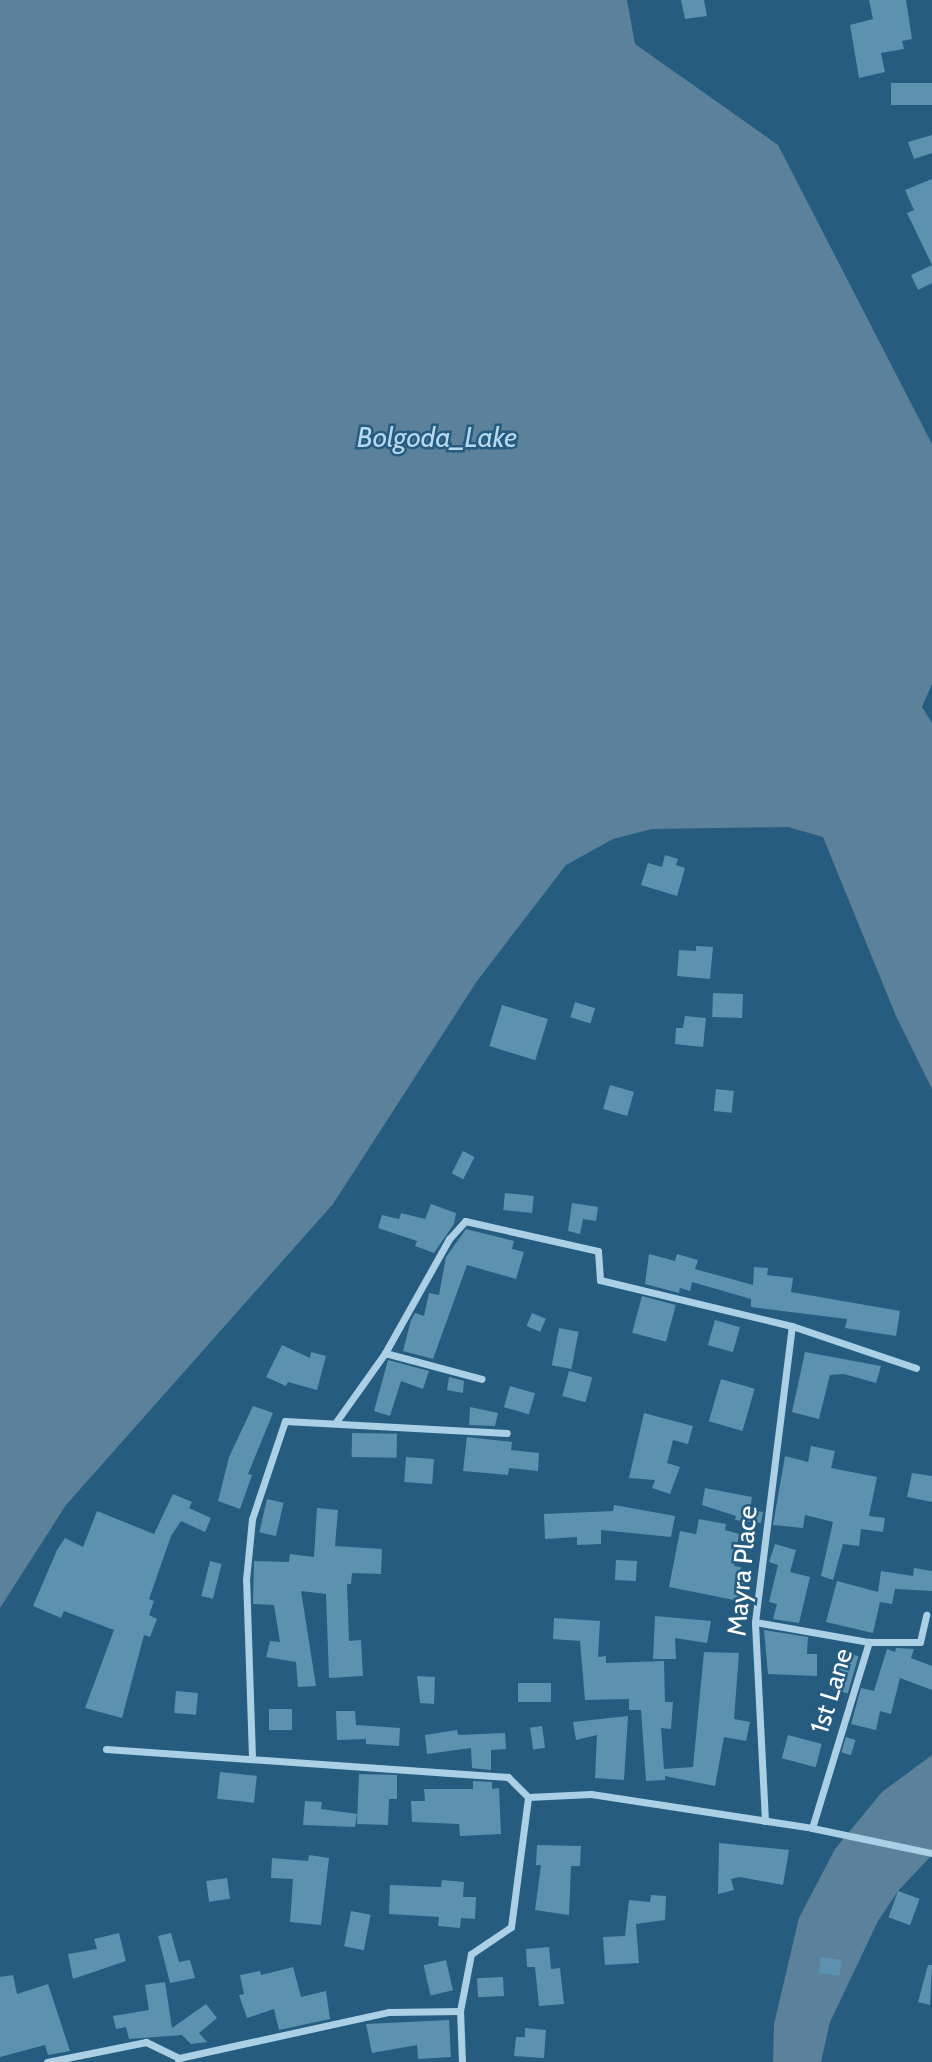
<!DOCTYPE html>
<style>
body{margin:0}
#map{position:relative;width:932px;height:2062px;overflow:hidden;background:#255c7f;font-family:Cabin,sans-serif}
div>[style]{position:absolute}
[style*='--x']{left:calc(var(--x)*1px);top:calc(var(--y)*1px);width:calc(var(--w)*1px);rotate:calc(var(--a)*1deg)}
.water>*{inset:0;background:#5b829a}
.building>*{inset:0;background:#5d91b0;transform-origin:0 0}
.minor>*{height:7px;margin:-3.5px;padding:0 3.5px;transform-origin:3.5px;border-radius:3.5px;background:#abd0e6}
span{translate:-50% -50%;white-space:nowrap;text-align:center;line-height:1.15;-webkit-text-stroke:5px #255c7f;paint-order:stroke}
.street-label{font-size:26px;color:#fff}
.water-label{font-size:28px;color:#b7d9ee;font-style:italic}
</style>
<div id="map">
<div class="water">
<div style="clip-path:polygon(0 0,627px 0,635px 44px,778px 145px,932px 444px,932px 684px,922px 707px,932px 723px,932px 1089px,896px 1016px,823px 837px,788px 827px,652px 829px,613px 839px,566px 865px,477px 981px,333px 1204px,66px 1505px,0 1608px)"></div>
<div style="clip-path:polygon(932px 1755px,932px 1855px,898px 1891px,878px 1921px,830px 2022px,821px 2062px,773px 2062px,774px 2024px,799px 1918px,835px 1849px,882px 1792px)"></div>
</div>
<div class="building">
<div style="clip-path:polygon(681px 0,704px 0,707px 16px,685px 19px)"></div>
<div style="clip-path:polygon(869px 0,906px 0,912px 39px,902px 41px,904px 49px,881px 53px,885px 72px,859px 78px,850px 25px,873px 19px)"></div>
<div style="left:932px;top:83px;width:22px;height:41px;rotate:90deg"></div>
<div style="clip-path:polygon(932px 135px,932px 153px,914px 159px,908px 142px)"></div>
<div style="clip-path:polygon(932px 179px,932px 283px,918px 290px,911px 275px,932px 265px,907px 213px,914px 210px,905px 190px)"></div>
<div style="clip-path:polygon(665px 855px,678px 859px,676px 865px,685px 868px,677px 896px,641px 885px,648px 863px,662px 867px)"></div>
<div style="clip-path:polygon(696px 946px,713px 947px,710px 979px,677px 976px,679px 950px,696px 951px)"></div>
<div style="left:713px;top:993px;width:30px;height:24px;rotate:2deg"></div>
<div style="left:575px;top:1002px;width:21px;height:16px;rotate:17deg"></div>
<div style="left:502px;top:1005px;width:48px;height:43px;rotate:17deg"></div>
<div style="clip-path:polygon(685px 1016px,706px 1018px,703px 1047px,675px 1044px,676px 1028px,683px 1028px)"></div>
<div style="left:610px;top:1085px;width:25px;height:25px;rotate:16deg"></div>
<div style="left:716px;top:1089px;width:18px;height:22px;rotate:6deg"></div>
<div style="left:463px;top:1151px;width:13px;height:25px;rotate:27deg"></div>
<div style="left:505px;top:1193px;width:29px;height:17px;rotate:6deg"></div>
<div style="clip-path:polygon(572px 1203px,598px 1207px,596px 1221px,583px 1219px,580px 1234px,568px 1231px)"></div>
<div style="clip-path:polygon(431px 1204px,456px 1213px,454px 1224px,434px 1253px,415px 1246px,417px 1241px,378px 1228px,382px 1215px,399px 1219px,401px 1213px,425px 1219px)"></div>
<div style="clip-path:polygon(466px 1229px,514px 1241px,512px 1249px,524px 1252px,516px 1279px,467px 1265px,433px 1359px,403px 1351px,411px 1320px,415px 1313px,424px 1316px,429px 1293px,439px 1295px,446px 1257px)"></div>
<div style="clip-path:polygon(649px 1254px,675px 1261px,677px 1254px,698px 1260px,695px 1269px,753px 1285px,754px 1267px,768px 1268px,767px 1275px,793px 1278px,791px 1292px,900px 1311px,896px 1336px,845px 1328px,847px 1319px,751px 1307px,751px 1299px,692px 1282px,690px 1291px,680px 1288px,679px 1293px,645px 1284px)"></div>
<div style="left:642px;top:1296px;width:35px;height:38px;rotate:15deg"></div>
<div style="left:532px;top:1313px;width:15px;height:14px;rotate:23deg"></div>
<div style="left:715px;top:1320px;width:26px;height:26px;rotate:16deg"></div>
<div style="left:559px;top:1328px;width:20px;height:38px;rotate:11deg"></div>
<div style="clip-path:polygon(282px 1345px,310px 1358px,311px 1352px,326px 1356px,317px 1390px,288px 1382px,286px 1386px,266px 1377px)"></div>
<div style="clip-path:polygon(805px 1352px,881px 1366px,876px 1383px,844px 1374px,830px 1375px,819px 1419px,792px 1412px)"></div>
<div style="clip-path:polygon(388px 1360px,429px 1371px,423px 1389px,401px 1381px,390px 1416px,374px 1411px)"></div>
<div style="left:569px;top:1371px;width:24px;height:26px;rotate:15deg"></div>
<div style="clip-path:polygon(449px 1377px,464px 1381px,463px 1393px,447px 1390px)"></div>
<div style="left:721px;top:1379px;width:35px;height:44px;rotate:16deg"></div>
<div style="left:510px;top:1386px;width:26px;height:22px;rotate:16deg"></div>
<div style="clip-path:polygon(253px 1406px,273px 1413px,248px 1474px,252px 1475px,240px 1509px,218px 1501px,229px 1457px)"></div>
<div style="clip-path:polygon(470px 1407px,498px 1413px,495px 1426px,469px 1425px)"></div>
<div style="clip-path:polygon(644px 1413px,693px 1426px,688px 1444px,673px 1440px,667px 1463px,680px 1467px,670px 1494px,652px 1488px,655px 1480px,629px 1478px)"></div>
<div style="left:352px;top:1433px;width:45px;height:24px;rotate:1deg"></div>
<div style="clip-path:polygon(467px 1437px,512px 1442px,511px 1450px,539px 1453px,538px 1471px,509px 1468px,508px 1475px,463px 1471px)"></div>
<div style="clip-path:polygon(811px 1446px,835px 1451px,831px 1468px,877px 1477px,869px 1516px,885px 1518px,883px 1532px,861px 1529px,859px 1546px,843px 1544px,833px 1580px,821px 1576px,833px 1522px,805px 1515px,803px 1528px,773px 1525px,785px 1456px,808px 1462px)"></div>
<div style="left:406px;top:1457px;width:28px;height:25px;rotate:4deg"></div>
<div style="clip-path:polygon(912px 1473px,932px 1476px,932px 1502px,907px 1497px)"></div>
<div style="clip-path:polygon(705px 1488px,752px 1497px,750px 1509px,763px 1512px,761px 1523px,735px 1520px,736px 1516px,702px 1505px)"></div>
<div style="clip-path:polygon(173px 1494px,192px 1502px,189px 1508px,211px 1518px,205px 1532px,181px 1521px,171px 1536px,149px 1599px,154px 1601px,149px 1615px,157px 1619px,150px 1637px,144px 1635px,122px 1718px,85px 1708px,114px 1630px,64px 1611px,61px 1618px,33px 1606px,57px 1550px,65px 1538px,83px 1547px,97px 1511px,154px 1534px)"></div>
<div style="left:267px;top:1499px;width:17px;height:34px;rotate:13deg"></div>
<div style="clip-path:polygon(614px 1505px,675px 1516px,671px 1537px,601px 1530px,601px 1544px,577px 1545px,577px 1537px,545px 1539px,544px 1514px,613px 1511px)"></div>
<div style="clip-path:polygon(317px 1508px,338px 1510px,335px 1546px,382px 1549px,381px 1574px,352px 1573px,351px 1584px,347px 1584px,349px 1641px,361px 1640px,363px 1676px,329px 1678px,326px 1594px,301px 1591px,316px 1686px,298px 1687px,296px 1662px,266px 1657px,270px 1641px,280px 1642px,274px 1605px,253px 1604px,254px 1561px,289px 1562px,290px 1554px,314px 1557px)"></div>
<div style="clip-path:polygon(699px 1519px,726px 1524px,725px 1530px,739px 1534px,734px 1566px,741px 1567px,740px 1577px,746px 1578px,744px 1602px,669px 1587px,680px 1531px,696px 1534px)"></div>
<div style="clip-path:polygon(775px 1544px,796px 1550px,790px 1572px,810px 1577px,799px 1623px,773px 1619px,777px 1604px,769px 1602px,778px 1565px,769px 1562px)"></div>
<div style="left:616px;top:1560px;width:21px;height:20px;rotate:3deg"></div>
<div style="left:210px;top:1561px;width:12px;height:36px;rotate:14deg"></div>
<div style="clip-path:polygon(914px 1568px,932px 1571px,932px 1591px,895px 1589px,892px 1604px,880px 1602px,873px 1633px,826px 1622px,837px 1581px,878px 1592px,881px 1571px,913px 1576px)"></div>
<div style="clip-path:polygon(655px 1616px,711px 1621px,707px 1643px,675px 1638px,676px 1659px,653px 1659px)"></div>
<div style="clip-path:polygon(554px 1618px,600px 1621px,598px 1657px,606px 1656px,606px 1663px,664px 1661px,665px 1702px,673px 1702px,671px 1729px,661px 1728px,664px 1769px,693px 1767px,704px 1652px,739px 1653px,734px 1719px,750px 1722px,746px 1741px,724px 1737px,715px 1786px,665px 1776px,665px 1780px,646px 1781px,641px 1710px,629px 1710px,629px 1699px,585px 1700px,580px 1641px,553px 1639px)"></div>
<div style="clip-path:polygon(764px 1630px,808px 1637px,807px 1654px,817px 1654px,817px 1676px,768px 1674px)"></div>
<div style="clip-path:polygon(896px 1648px,914px 1649px,911px 1658px,932px 1666px,932px 1690px,900px 1678px,891px 1714px,880px 1711px,876px 1730px,851px 1724px,861px 1688px,874px 1691px,887px 1649px,895px 1652px)"></div>
<div style="left:844px;top:1652px;width:15px;height:39px;rotate:16deg"></div>
<div style="clip-path:polygon(417px 1676px,435px 1677px,434px 1704px,420px 1703px)"></div>
<div style="left:551px;top:1683px;width:19px;height:33px;rotate:90deg"></div>
<div style="left:176px;top:1691px;width:22px;height:22px;rotate:5deg"></div>
<div style="left:269px;top:1709px;width:23px;height:21px"></div>
<div style="clip-path:polygon(336px 1711px,355px 1711px,356px 1725px,400px 1728px,399px 1746px,366px 1744px,366px 1739px,337px 1740px)"></div>
<div style="clip-path:polygon(628px 1716px,624px 1780px,595px 1778px,597px 1735px,576px 1740px,573px 1722px)"></div>
<div style="left:542px;top:1726px;width:22px;height:12px;rotate:82deg"></div>
<div style="clip-path:polygon(457px 1730px,458px 1735px,505px 1733px,506px 1749px,491px 1750px,491px 1770px,472px 1768px,471px 1748px,427px 1754px,425px 1735px)"></div>
<div style="left:788px;top:1735px;width:35px;height:24px;rotate:15deg"></div>
<div style="left:846px;top:1737px;width:10px;height:16px;rotate:17deg"></div>
<div style="left:220px;top:1772px;width:37px;height:27px;rotate:6deg"></div>
<div style="clip-path:polygon(359px 1774px,397px 1775px,397px 1799px,389px 1799px,388px 1825px,357px 1824px)"></div>
<div style="clip-path:polygon(473px 1781px,492px 1782px,492px 1789px,499px 1788px,501px 1834px,460px 1836px,459px 1824px,412px 1822px,411px 1801px,425px 1801px,424px 1789px,473px 1789px)"></div>
<div style="clip-path:polygon(305px 1801px,322px 1802px,321px 1809px,357px 1814px,355px 1827px,303px 1825px)"></div>
<div style="clip-path:polygon(719px 1843px,789px 1850px,783px 1885px,740px 1877px,731px 1879px,734px 1890px,718px 1894px)"></div>
<div style="clip-path:polygon(537px 1845px,581px 1846px,580px 1866px,571px 1866px,569px 1915px,535px 1910px,541px 1865px,536px 1865px)"></div>
<div style="clip-path:polygon(309px 1855px,329px 1858px,321px 1925px,290px 1922px,293px 1879px,271px 1878px,272px 1858px,308px 1861px)"></div>
<div style="left:227px;top:1878px;width:21px;height:21px;rotate:82deg"></div>
<div style="clip-path:polygon(442px 1880px,464px 1882px,463px 1897px,476px 1897px,475px 1919px,461px 1918px,460px 1928px,438px 1926px,439px 1917px,389px 1914px,390px 1885px,441px 1887px)"></div>
<div style="left:898px;top:1891px;width:23px;height:28px;rotate:20deg"></div>
<div style="clip-path:polygon(651px 1895px,666px 1896px,665px 1920px,636px 1924px,639px 1963px,605px 1965px,603px 1937px,625px 1936px,629px 1900px,650px 1902px)"></div>
<div style="left:351px;top:1911px;width:20px;height:36px;rotate:11deg"></div>
<div style="clip-path:polygon(119px 1933px,126px 1961px,73px 1979px,68px 1954px,97px 1949px,94px 1939px)"></div>
<div style="clip-path:polygon(171px 1933px,179px 1962px,190px 1960px,195px 1978px,170px 1983px,158px 1936px)"></div>
<div style="clip-path:polygon(549px 1947px,551px 1969px,560px 1968px,564px 2004px,539px 2006px,535px 1967px,527px 1967px,526px 1949px)"></div>
<div style="left:821px;top:1957px;width:21px;height:16px;rotate:8deg"></div>
<div style="left:446px;top:1960px;width:31px;height:23px;rotate:77deg"></div>
<div style="clip-path:polygon(928px 1965px,932px 1965px,930px 2005px,918px 2002px)"></div>
<div style="clip-path:polygon(293px 1967px,301px 1997px,326px 1991px,330px 2019px,279px 2030px,274px 2009px,247px 2018px,239px 1995px,244px 1994px,240px 1975px,260px 1971px,261px 1975px)"></div>
<div style="clip-path:polygon(13px 1975px,17px 1994px,48px 1984px,70px 2051px,48px 2055px,45px 2045px,0 2057px,0 1977px)"></div>
<div style="left:503px;top:1977px;width:19px;height:26px;rotate:87deg"></div>
<div style="clip-path:polygon(165px 1982px,172px 2028px,206px 2004px,217px 2018px,199px 2033px,207px 2042px,191px 2044px,182px 2035px,129px 2039px,126px 2027px,116px 2029px,113px 2016px,149px 2010px,145px 1985px)"></div>
<div style="clip-path:polygon(449px 2020px,451px 2057px,418px 2059px,417px 2045px,372px 2053px,366px 2024px)"></div>
<div style="clip-path:polygon(525px 2028px,546px 2030px,544px 2058px,514px 2056px,516px 2037px,525px 2037px)"></div>
</div>
<div class="minor">
<div style="--x:385;--y:1353;--w:100;--a:15"></div>
<div style="--x:336;--y:1422;--w:85;--a:-54.6"></div>
<div style="--x:385;--y:1353;--w:131;--a:-60.7"></div>
<div style="--x:449;--y:1239;--w:24;--a:-48"></div>
<div style="--x:465;--y:1221;--w:136;--a:12.7"></div>
<div style="--x:598;--y:1251;--w:29;--a:86"></div>
<div style="--x:600;--y:1280;--w:197;--a:13.5"></div>
<div style="--x:792;--y:1326;--w:131;--a:18.7"></div>
<div style="--x:755;--y:1622;--w:116;--a:10"></div>
<div style="--x:106;--y:1749;--w:403;--a:4"></div>
<div style="--x:508;--y:1777;--w:28;--a:45"></div>
<div style="--x:528;--y:1797;--w:63;--a:-2.7"></div>
<div style="--x:591;--y:1794;--w:224;--a:8.7"></div>
<div style="--x:812;--y:1828;--w:123;--a:11.8"></div>
<div style="--x:252;--y:1757;--w:177;--a:-91.9"></div>
<div style="--x:246;--y:1580;--w:61;--a:-84.4"></div>
<div style="--x:252;--y:1519;--w:103;--a:-71.4"></div>
<div style="--x:285;--y:1421;--w:222;--a:3.1"></div>
<div style="--x:765;--y:1821;--w:199;--a:-92.9"></div>
<div style="--x:755;--y:1622;--w:298;--a:-82.9"></div>
<div style="--x:812;--y:1828;--w:195;--a:-73"></div>
<div style="--x:869;--y:1642;--w:51;--a:0"></div>
<div style="--x:920;--y:1642;--w:28;--a:-77"></div>
<div style="--x:47;--y:2062;--w:101;--a:-11.4"></div>
<div style="--x:146;--y:2042;--w:37;--a:26"></div>
<div style="--x:178;--y:2062;--w:4;--a:-76"></div>
<div style="--x:179;--y:2058;--w:215;--a:-12.4"></div>
<div style="--x:389;--y:2012;--w:71;--a:-0.8"></div>
<div style="--x:462;--y:2062;--w:51;--a:-92.2"></div>
<div style="--x:460;--y:2011;--w:58;--a:-79.1"></div>
<div style="--x:471;--y:1954;--w:48;--a:-34"></div>
<div style="--x:511;--y:1927;--w:131;--a:-82.5"></div>
</div>
<div class="street-label">
<span style="left:743px;top:1571px;rotate:-85deg">Mayra Place</span>
<span style="left:832px;top:1691px;rotate:-73deg">1st Lane</span>
</div>
<div class="water-label">
<span style="left:437px;top:437px">Bolgoda_Lake</span>
</div>
</div>
